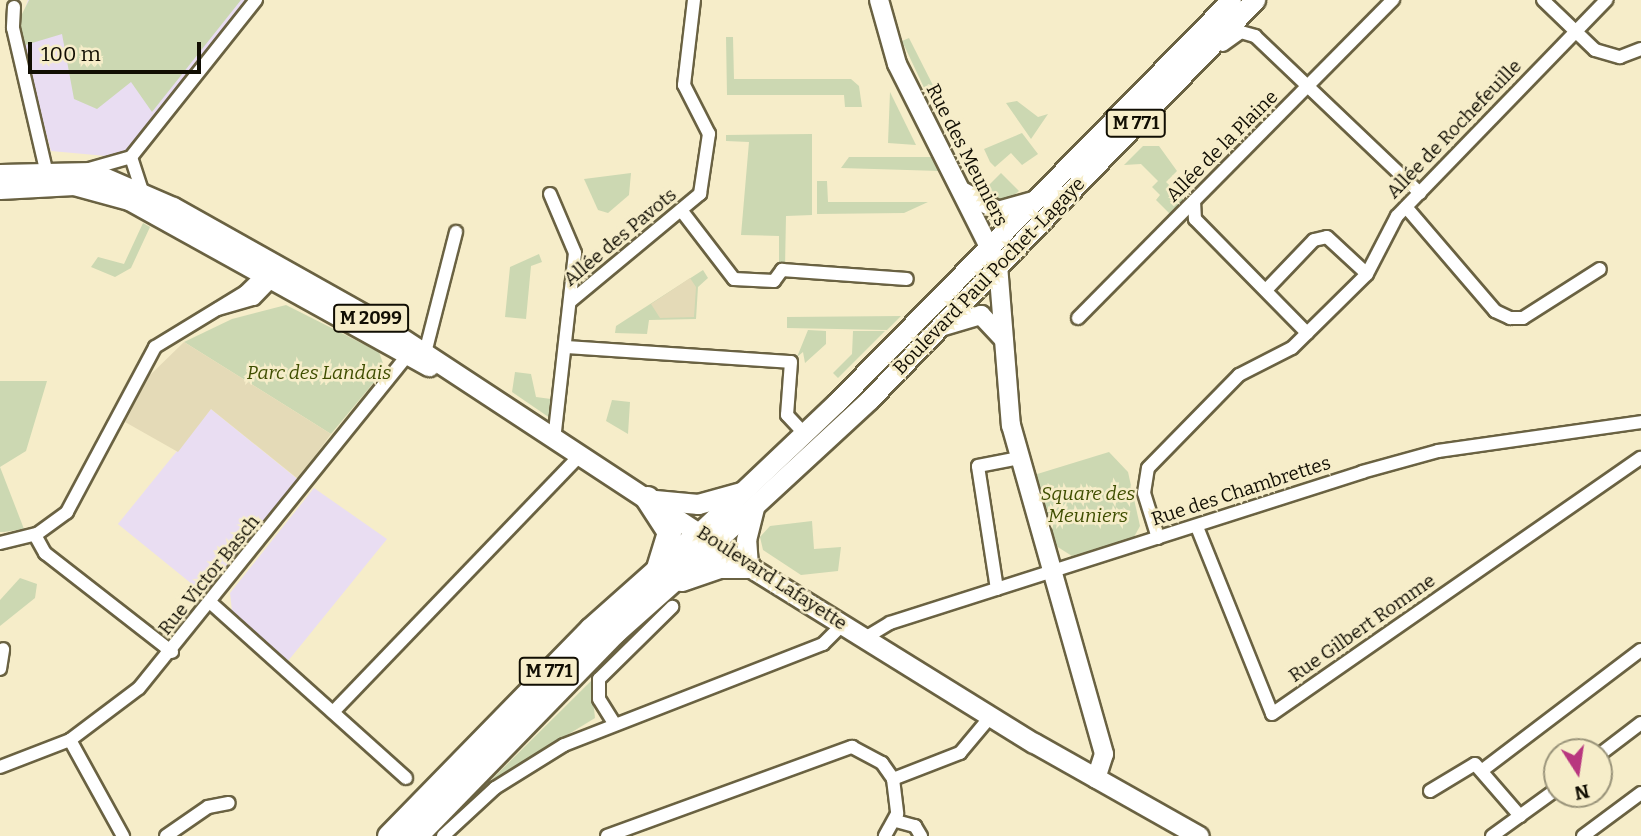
<!DOCTYPE html>
<meta charset="utf-8">
<style>
body{margin:0}
#map{position:relative;width:1641px;height:836px;overflow:hidden;background:#f6edc9;font-family:Bitter,serif}
div>[style]{position:absolute}
[style*='--x']{left:calc(var(--x)*1px);top:calc(var(--y)*1px);width:calc(var(--w)*1px);rotate:calc(var(--a)*1deg)}
.education>*{inset:0;background:#e9ddf2;transform-origin:0 0}
.green>*{inset:0;background:#ccd8b2}
.sand>*{inset:0;background:#e4dab7}
.roads{filter:drop-shadow(2px 0 #6a6242) drop-shadow(-2px 0 #6a6242) drop-shadow(0 2px #6a6242) drop-shadow(0 -2px #6a6242)}
.street>*{height:12px;margin:-6px;padding:0 6px;transform-origin:6px;border-radius:6px;background:#fff}
.secondary>*{height:18px;margin:-9px;padding:0 9px;transform-origin:9px;border-radius:9px;background:#fff}
.primary>*{height:19px;margin:-9.5px;padding:0 9.5px;transform-origin:9.5px;border-radius:9.5px;background:#fff}
.highway>*{height:23px;margin:-11.5px;padding:0 11.5px;transform-origin:11.5px;border-radius:11.5px;background:#fff}
span{translate:-50% -50%;white-space:nowrap;text-align:center;line-height:1.15;-webkit-text-stroke:5px #f6edc9;paint-order:stroke}
.shield-label span{padding:2px 5px;background:#f6edc9;border:2px solid;border-radius:5px;-webkit-text-stroke-width:0}
.shield-label{font-size:18px;color:#110e03;font-weight:700}
.street-label{font-size:19px;color:#110e03}
.park-label{font-size:19px;color:#3f4e00;font-style:italic}
.north{position:absolute;left:1543px;top:738px;width:70px;height:70px;box-sizing:border-box;background:#f6edc9;border:2px solid #9a947a;border-radius:50%;rotate:168deg;font-size:19px;font-weight:700;line-height:28px;text-align:center;color:#110e03}
.north::after{content:'';display:block;margin:auto;width:24px;height:32px;background:#b8367f;clip-path:polygon(50% 0,100% 100%,50% 72%,0 100%)}
.scale{position:absolute;left:28px;top:42px;width:173px;height:32px;box-sizing:border-box;border:4px solid #110e03;border-top:0;padding-left:9px;font-size:21px;line-height:24px;white-space:nowrap;color:#110e03;-webkit-text-stroke:5px #f6edc9;paint-order:stroke}
</style>
<div id="map">
<div class="education">
<div style="clip-path:polygon(28px 0,250px 0,127px 153px,117px 157px,51px 151px,18px 29px)"></div>
<div style="left:211px;top:409px;width:112px;height:148px;rotate:39deg"></div>
<div style="clip-path:polygon(314px 488px,387px 539px,288px 661px,232px 611px,230px 593px)"></div>
</div>
<div class="green">
<div style="clip-path:polygon(29px 0,241px 0,152px 112px,131px 82px,97px 109px,74px 99px,62px 34px,22px 46px,18px 22px)"></div>
<div style="clip-path:polygon(726px 37px,733px 37px,734px 79px,851px 79px,859px 86px,862px 107px,845px 107px,844px 95px,727px 95px)"></div>
<div style="clip-path:polygon(909px 38px,944px 107px,935px 111px,902px 41px)"></div>
<div style="clip-path:polygon(890px 92px,916px 145px,888px 143px)"></div>
<div style="clip-path:polygon(1017px 101px,1038px 117px,1048px 114px,1031px 139px,1006px 103px)"></div>
<div style="clip-path:polygon(1022px 133px,1038px 154px,1022px 165px,1011px 153px,995px 167px,990px 162px,984px 149px)"></div>
<div style="clip-path:polygon(812px 134px,812px 215px,786px 216px,785px 268px,779px 268px,779px 236px,741px 235px,749px 142px,726px 141px,726px 135px)"></div>
<div style="clip-path:polygon(1143px 146px,1159px 146px,1177px 171px,1166px 182px,1187px 202px,1172px 216px,1156px 200px,1160px 195px,1152px 187px,1158px 181px,1141px 164px,1124px 165px)"></div>
<div style="clip-path:polygon(849px 157px,933px 157px,940px 171px,841px 168px)"></div>
<div style="clip-path:polygon(631px 173px,629px 195px,608px 213px,598px 210px,584px 179px)"></div>
<div style="clip-path:polygon(1001px 173px,1019px 191px,1013px 196px,1000px 199px,984px 190px)"></div>
<div style="clip-path:polygon(817px 181px,827px 181px,828px 202px,928px 202px,904px 213px,817px 214px)"></div>
<div style="clip-path:polygon(143px 223px,150px 227px,131px 268px,115px 277px,91px 267px,98px 257px,124px 264px)"></div>
<div style="clip-path:polygon(539px 254px,542px 262px,531px 266px,526px 319px,505px 317px,510px 267px)"></div>
<div style="clip-path:polygon(703px 270px,708px 278px,698px 287px,696px 319px,649px 320px,647px 334px,615px 333px,616px 326px)"></div>
<div style="clip-path:polygon(286px 305px,379px 352px,385px 369px,331px 434px,184px 342px,232px 319px)"></div>
<div style="clip-path:polygon(901px 316px,887px 330px,787px 328px,787px 317px)"></div>
<div style="clip-path:polygon(808px 330px,826px 331px,826px 344px,805px 363px,803px 352px,797px 357px)"></div>
<div style="clip-path:polygon(853px 331px,885px 331px,838px 378px,833px 373px,852px 354px)"></div>
<div style="clip-path:polygon(515px 372px,531px 374px,536px 397px,551px 399px,550px 418px,512px 392px)"></div>
<div style="clip-path:polygon(0 381px,47px 381px,26px 451px,0 467px,24px 529px,4px 532px,0 532px)"></div>
<div style="clip-path:polygon(612px 400px,630px 402px,628px 434px,606px 421px)"></div>
<div style="clip-path:polygon(1109px 452px,1128px 472px,1140px 526px,1134px 537px,1072px 556px,1053px 544px,1034px 475px)"></div>
<div style="clip-path:polygon(812px 521px,814px 549px,841px 547px,838px 571px,801px 575px,763px 550px,760px 537px,770px 526px)"></div>
<div style="clip-path:polygon(20px 578px,37px 584px,35px 598px,0 626px,0 600px)"></div>
<div style="clip-path:polygon(591px 681px,595px 718px,487px 784px)"></div>
</div>
<div class="sand">
<div style="clip-path:polygon(690px 278px,696px 287px,694px 317px,660px 318px,651px 304px)"></div>
<div style="clip-path:polygon(184px 342px,331px 434px,298px 479px,211px 409px,178px 452px,125px 422px,148px 377px)"></div>
</div>
<div class="roads">
<div class="street">
<div style="--x:1543;--y:0;--w:72;--a:43.9"></div>
<div style="--x:1595;--y:50;--w:26;--a:16"></div>
<div style="--x:1620;--y:57;--w:22;--a:-21"></div>
<div style="--x:14;--y:7;--w:21;--a:93"></div>
<div style="--x:13;--y:28;--w:146;--a:76.9"></div>
<div style="--x:1223;--y:45;--w:22;--a:-36"></div>
<div style="--x:1241;--y:32;--w:15;--a:16"></div>
<div style="--x:1255;--y:36;--w:228;--a:43.6"></div>
<div style="--x:131;--y:157;--w:35;--a:72"></div>
<div style="--x:89;--y:169;--w:44;--a:-15.9"></div>
<div style="--x:131;--y:157;--w:201;--a:-51.5"></div>
<div style="--x:550;--y:194;--w:64;--a:67"></div>
<div style="--x:575;--y:253;--w:187;--a:96.4"></div>
<div style="--x:1194;--y:201;--w:18;--a:87"></div>
<div style="--x:1195;--y:219;--w:160;--a:45.5"></div>
<div style="--x:1406;--y:207;--w:137;--a:49.4"></div>
<div style="--x:1495;--y:311;--w:17;--a:25"></div>
<div style="--x:1510;--y:318;--w:13;--a:0"></div>
<div style="--x:1523;--y:318;--w:91;--a:-32.5"></div>
<div style="--x:681;--y:210;--w:87;--a:52.5"></div>
<div style="--x:734;--y:279;--w:40;--a:2.9"></div>
<div style="--x:774;--y:281;--w:14;--a:-54"></div>
<div style="--x:782;--y:270;--w:125;--a:4.1"></div>
<div style="--x:1266;--y:290;--w:69;--a:-46.2"></div>
<div style="--x:1314;--y:240;--w:13;--a:-13"></div>
<div style="--x:1327;--y:237;--w:54;--a:42.8"></div>
<div style="--x:571;--y:301;--w:168;--a:-39.7"></div>
<div style="--x:700;--y:194;--w:61;--a:-81.5"></div>
<div style="--x:709;--y:134;--w:55;--a:-117"></div>
<div style="--x:684;--y:85;--w:86;--a:-83.3"></div>
<div style="--x:218;--y:309;--w:37;--a:-16"></div>
<div style="--x:254;--y:299;--w:32;--a:-46"></div>
<div style="--x:1078;--y:318;--w:448;--a:-45.3"></div>
<div style="--x:565;--y:347;--w:226;--a:3.8"></div>
<div style="--x:791;--y:362;--w:53;--a:94.3"></div>
<div style="--x:787;--y:415;--w:26;--a:47"></div>
<div style="--x:425;--y:353;--w:125;--a:-75.6"></div>
<div style="--x:1197;--y:527;--w:201;--a:68.1"></div>
<div style="--x:1272;--y:714;--w:449;--a:-34.8"></div>
<div style="--x:35;--y:535;--w:21;--a:61"></div>
<div style="--x:45;--y:553;--w:161;--a:37.9"></div>
<div style="--x:1158;--y:538;--w:47;--a:-107.3"></div>
<div style="--x:1144;--y:493;--w:25;--a:-81"></div>
<div style="--x:1148;--y:468;--w:130;--a:-45.6"></div>
<div style="--x:1239;--y:375;--w:59;--a:-27"></div>
<div style="--x:1292;--y:348;--w:105;--a:-44.6"></div>
<div style="--x:1367;--y:274;--w:65;--a:-62.7"></div>
<div style="--x:1397;--y:216;--w:301;--a:-45.9"></div>
<div style="--x:0;--y:543;--w:38;--a:-14"></div>
<div style="--x:37;--y:534;--w:37;--a:-36"></div>
<div style="--x:67;--y:512;--w:187;--a:-61.9"></div>
<div style="--x:155;--y:347;--w:105;--a:-31.4"></div>
<div style="--x:245;--y:292;--w:30;--a:-44"></div>
<div style="--x:997;--y:589;--w:124;--a:-98.8"></div>
<div style="--x:978;--y:466;--w:42;--a:-11"></div>
<div style="--x:211;--y:603;--w:262;--a:41.9"></div>
<div style="--x:865;--y:638;--w:29;--a:-31"></div>
<div style="--x:890;--y:623;--w:496;--a:-17.7"></div>
<div style="--x:1362;--y:472;--w:79;--a:-15.4"></div>
<div style="--x:1438;--y:451;--w:205;--a:-8.1"></div>
<div style="--x:0;--y:669;--w:20;--a:-81"></div>
<div style="--x:333;--y:712;--w:356;--a:-46.1"></div>
<div style="--x:614;--y:723;--w:28;--a:-122"></div>
<div style="--x:599;--y:699;--w:20;--a:-90"></div>
<div style="--x:599;--y:679;--w:103;--a:-44.6"></div>
<div style="--x:70;--y:740;--w:110;--a:61.1"></div>
<div style="--x:1599;--y:755;--w:53;--a:-37.3"></div>
<div style="--x:0;--y:767;--w:75;--a:-21.1"></div>
<div style="--x:70;--y:740;--w:86;--a:-37"></div>
<div style="--x:139;--y:688;--w:427;--a:-51.1"></div>
<div style="--x:1484;--y:769;--w:197;--a:-37.2"></div>
<div style="--x:893;--y:779;--w:72;--a:-21.2"></div>
<div style="--x:960;--y:753;--w:48;--a:-50"></div>
<div style="--x:1430;--y:791;--w:52;--a:-31"></div>
<div style="--x:1475;--y:764;--w:69;--a:49.1"></div>
<div style="--x:896;--y:821;--w:20;--a:15"></div>
<div style="--x:915;--y:826;--w:12;--a:59"></div>
<div style="--x:166;--y:836;--w:51;--a:-34.6"></div>
<div style="--x:208;--y:807;--w:21;--a:-11"></div>
<div style="--x:443;--y:836;--w:71;--a:-42.7"></div>
<div style="--x:495;--y:788;--w:81;--a:-31.9"></div>
<div style="--x:564;--y:745;--w:278;--a:-21.3"></div>
<div style="--x:823;--y:644;--w:28;--a:-45"></div>
<div style="--x:607;--y:836;--w:261;--a:-20"></div>
<div style="--x:852;--y:747;--w:34;--a:28"></div>
<div style="--x:882;--y:763;--w:19;--a:55"></div>
<div style="--x:893;--y:779;--w:35;--a:83"></div>
<div style="--x:897;--y:814;--w:25;--a:119"></div>
<div style="--x:1492;--y:836;--w:80;--a:-35.9"></div>
<div style="--x:1583;--y:836;--w:72;--a:-36.6"></div>
</div>
<div class="secondary">
<div style="--x:879;--y:0;--w:66;--a:74.3"></div>
<div style="--x:897;--y:64;--w:225;--a:63.3"></div>
<div style="--x:998;--y:265;--w:161;--a:85.4"></div>
<div style="--x:1011;--y:425;--w:342;--a:74.2"></div>
<div style="--x:1104;--y:754;--w:26;--a:108"></div>
<div style="--x:964;--y:192;--w:39;--a:29"></div>
<div style="--x:998;--y:211;--w:37;--a:-16"></div>
<div style="--x:940;--y:327;--w:43;--a:-16.3"></div>
<div style="--x:981;--y:315;--w:33;--a:47"></div>
</div>
<div class="primary">
<div style="--x:0;--y:174;--w:92;--a:-1.2"></div>
<div style="--x:92;--y:172;--w:88;--a:23.4"></div>
<div style="--x:173;--y:207;--w:231;--a:29.3"></div>
<div style="--x:374;--y:320;--w:448;--a:33.3"></div>
<div style="--x:748;--y:566;--w:336;--a:31.8"></div>
<div style="--x:1034;--y:743;--w:189;--a:29.4"></div>
<div style="--x:0;--y:189;--w:74;--a:-3.1"></div>
<div style="--x:74;--y:185;--w:57;--a:15.3"></div>
<div style="--x:129;--y:200;--w:343;--a:29"></div>
<div style="--x:655;--y:500;--w:43;--a:5.3"></div>
<div style="--x:698;--y:504;--w:45;--a:-15.6"></div>
<div style="--x:699;--y:533;--w:189;--a:-43.5"></div>
<div style="--x:836;--y:403;--w:564;--a:-45.57"></div>
<div style="--x:714;--y:543;--w:211;--a:-42.7"></div>
<div style="--x:869;--y:400;--w:556;--a:-46.02"></div>
<div style="--x:748;--y:566;--w:26;--a:-94"></div>
<div style="--x:746;--y:540;--w:32;--a:-76"></div>
</div>
<div class="highway">
<div style="--x:647;--y:498;--w:40;--a:57.1"></div>
<div style="--x:669;--y:532;--w:37;--a:107"></div>
<div style="--x:681;--y:579;--w:40;--a:-18.9"></div>
<div style="--x:719;--y:566;--w:29;--a:0"></div>
<div style="--x:389;--y:836;--w:289;--a:-45.7"></div>
<div style="--x:591;--y:629;--w:144;--a:-41.6"></div>
<div style="--x:415;--y:836;--w:286;--a:-45.7"></div>
<div style="--x:615;--y:631;--w:132;--a:-41.6"></div>
</div>
</div>
<div class="shield-label">
<span style="left:1136px;top:123px">M 771</span>
<span style="left:371px;top:318px">M 2099</span>
<span style="left:549px;top:671px">M 771</span>
</div>
<div class="street-label">
<span style="left:1454px;top:129px;rotate:-46deg">Allée de Rochefeuille</span>
<span style="left:1222px;top:146px;rotate:-45deg">Allée de la Plaine</span>
<span style="left:967px;top:155px;rotate:63deg">Rue des Meuniers</span>
<span style="left:620px;top:237px;rotate:-40deg">Allée des Pavots</span>
<span style="left:989px;top:276px;rotate:-46deg">Boulevard Paul Pochet-Lagaye</span>
<span style="left:1241px;top:491px;rotate:-18deg">Rue des Chambrettes</span>
<span style="left:209px;top:575px;rotate:-51deg">Rue Victor Basch</span>
<span style="left:772px;top:578px;rotate:33deg">Boulevard Lafayette</span>
<span style="left:1362px;top:628px;rotate:-35deg">Rue Gilbert Romme</span>
</div>
<div class="park-label">
<span style="left:319px;top:373px">Parc des Landais</span>
<span style="left:1088px;top:505px">Square des<br>Meuniers</span>
</div>
<div class="north">N</div>
<div class="scale">100 m</div>
</div>
